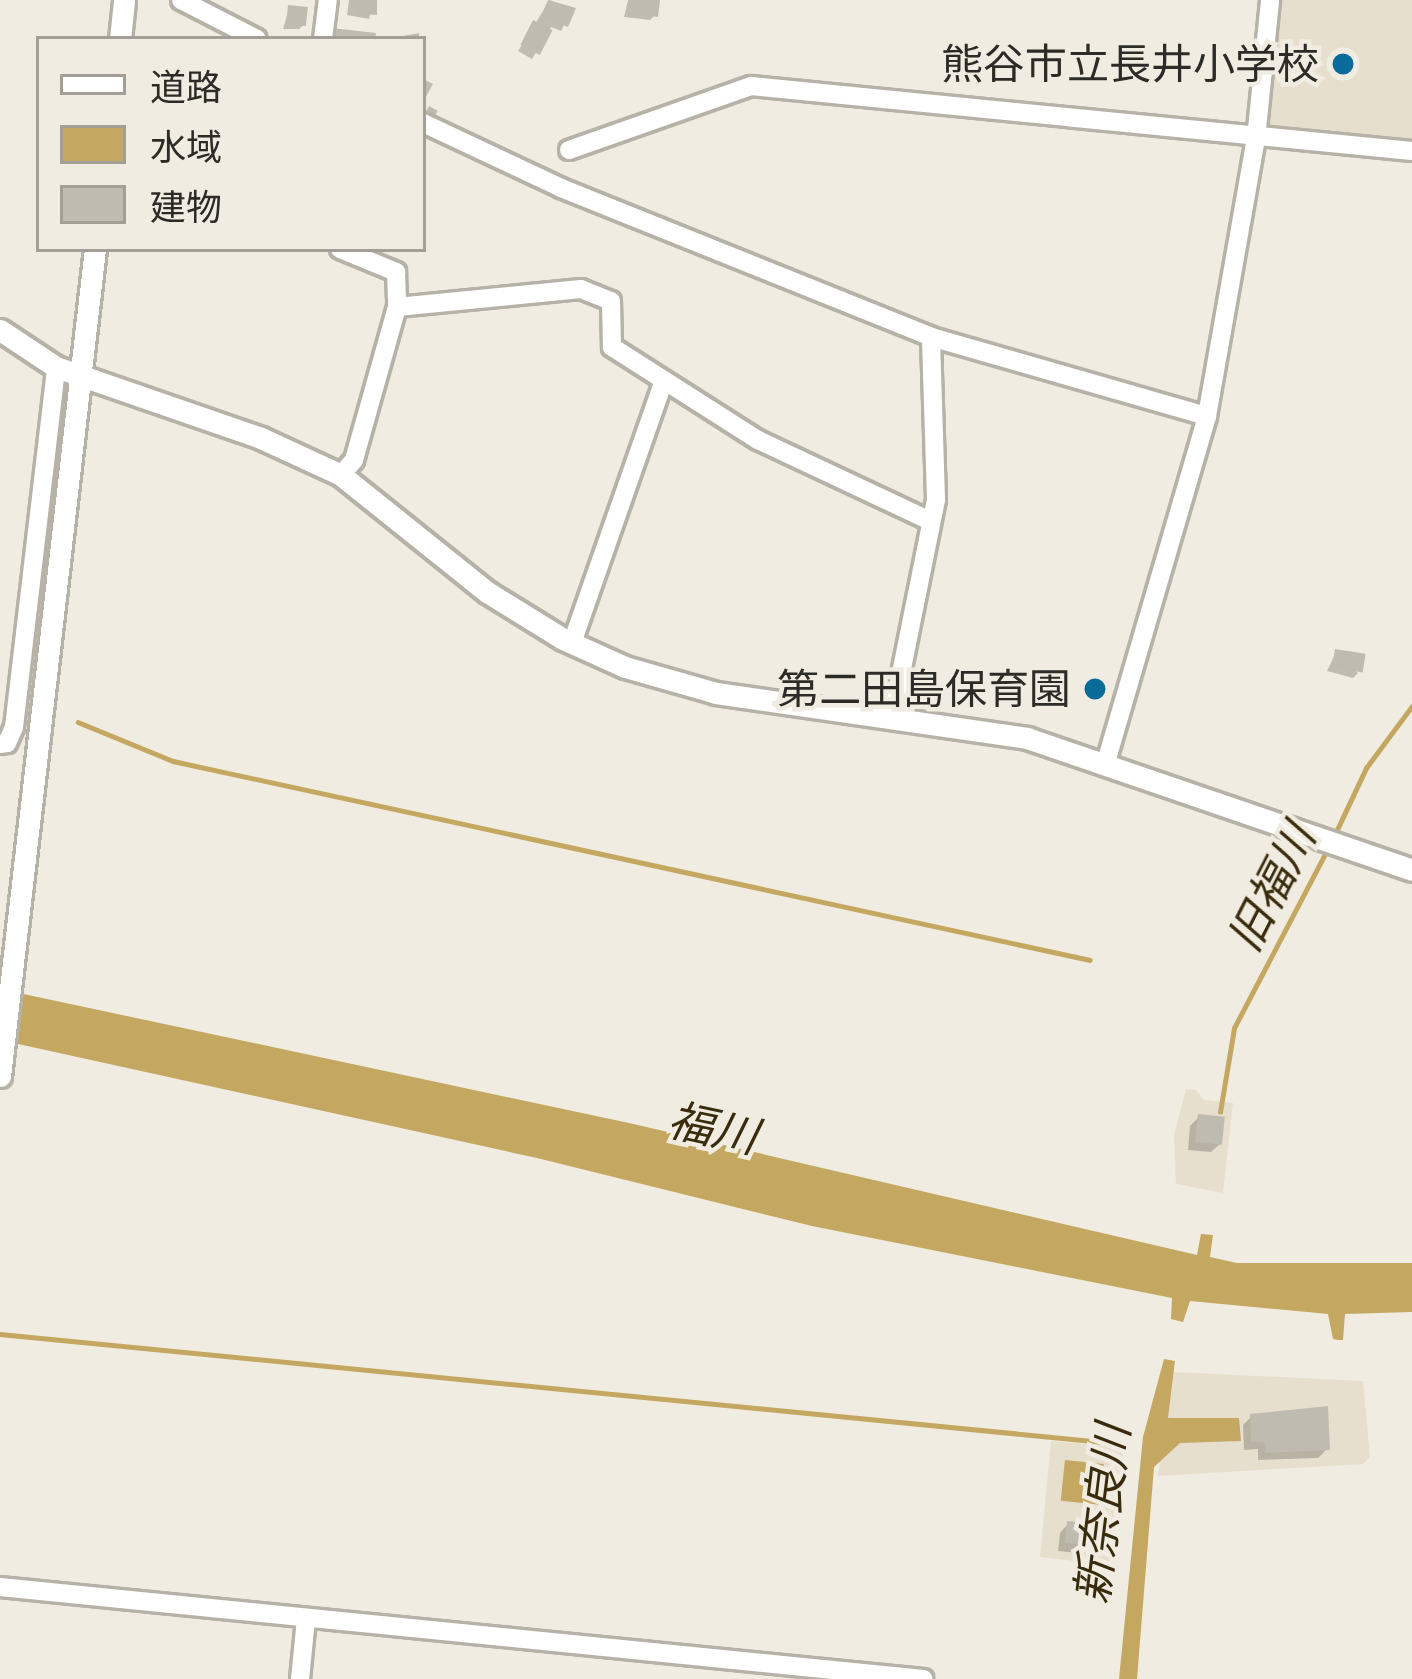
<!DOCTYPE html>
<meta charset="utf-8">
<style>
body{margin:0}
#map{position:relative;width:1412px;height:1679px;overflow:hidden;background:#f1ece1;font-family:Cabin,"Noto Sans JP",sans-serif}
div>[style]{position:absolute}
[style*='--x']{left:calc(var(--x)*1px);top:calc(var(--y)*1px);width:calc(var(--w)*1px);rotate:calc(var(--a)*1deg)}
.built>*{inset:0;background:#e7dfcd}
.water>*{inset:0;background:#c4a760;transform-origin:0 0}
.shadow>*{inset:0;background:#0003;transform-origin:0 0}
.stream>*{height:4.5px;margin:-2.25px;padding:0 2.25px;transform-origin:2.25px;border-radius:2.25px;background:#c4a760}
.building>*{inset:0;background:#bfbbb0;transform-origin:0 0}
.roads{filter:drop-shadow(3px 0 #b7b2a8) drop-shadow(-3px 0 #b7b2a8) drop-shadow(0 3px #b7b2a8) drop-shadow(0 -3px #b7b2a8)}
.minor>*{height:18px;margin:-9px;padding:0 9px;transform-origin:9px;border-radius:9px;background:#fff}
.tertiary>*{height:21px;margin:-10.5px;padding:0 10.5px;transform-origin:10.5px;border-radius:10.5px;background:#fff}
.dots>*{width:33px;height:33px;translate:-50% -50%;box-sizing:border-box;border:6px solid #f1ece1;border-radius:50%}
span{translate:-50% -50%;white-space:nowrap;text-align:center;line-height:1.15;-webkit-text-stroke:9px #f1ece1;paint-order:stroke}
.poi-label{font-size:42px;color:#2d2b27}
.right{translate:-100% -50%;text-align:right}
.water-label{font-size:45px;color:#392c0c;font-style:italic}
.legend{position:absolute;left:36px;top:36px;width:390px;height:216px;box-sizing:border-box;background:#f1ece1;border:3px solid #a39f97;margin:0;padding:15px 21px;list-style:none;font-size:36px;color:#2d2b27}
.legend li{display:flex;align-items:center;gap:24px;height:60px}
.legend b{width:60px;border:3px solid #a39f97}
</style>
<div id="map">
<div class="built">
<div style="clip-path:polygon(1279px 0,1412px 0,1412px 146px,1267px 129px)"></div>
<div style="clip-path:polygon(1186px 1089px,1196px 1090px,1204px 1100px,1233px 1103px,1223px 1193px,1176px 1184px,1174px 1135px)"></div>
<div style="clip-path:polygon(1172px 1372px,1363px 1381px,1370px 1457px,1363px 1464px,1158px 1476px)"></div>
<div style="clip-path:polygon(1051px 1441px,1118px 1447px,1123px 1453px,1110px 1565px,1040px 1557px)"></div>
</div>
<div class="water">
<div style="clip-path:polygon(0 989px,629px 1123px,1197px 1255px,1201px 1234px,1213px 1235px,1210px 1257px,1237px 1263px,1412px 1263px,1412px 1312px,1345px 1314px,1343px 1340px,1338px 1340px,1333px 1339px,1328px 1314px,1190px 1301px,1183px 1322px,1171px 1319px,1172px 1298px,812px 1226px,537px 1158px,0 1040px)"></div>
<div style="clip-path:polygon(1164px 1359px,1175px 1361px,1168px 1418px,1239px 1418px,1241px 1441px,1180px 1443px,1154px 1467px,1137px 1679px,1119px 1679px,1143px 1437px)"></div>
<div style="left:1065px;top:1460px;width:39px;height:41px;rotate:6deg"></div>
</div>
<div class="shadow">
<div style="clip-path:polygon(374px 0,369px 19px,347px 15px,349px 0)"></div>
<div style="clip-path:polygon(550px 0,572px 10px,561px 31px,551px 27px,532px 59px,518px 51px)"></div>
<div style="clip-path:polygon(628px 0,657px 0,655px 15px,650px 20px,624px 17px)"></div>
<div style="clip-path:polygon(289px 9px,305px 24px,299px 29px,283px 29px)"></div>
<div style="clip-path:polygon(419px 33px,419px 39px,387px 39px)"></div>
<div style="clip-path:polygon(423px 79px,433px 84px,423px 102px)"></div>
<div style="left:429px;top:106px;width:10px;height:10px;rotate:29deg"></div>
<div style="clip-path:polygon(1336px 652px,1358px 673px,1353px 678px,1327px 671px)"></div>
<div style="clip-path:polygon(1199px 1117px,1220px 1144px,1211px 1152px,1188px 1150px,1190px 1126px)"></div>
<div style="clip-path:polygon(1251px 1417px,1327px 1449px,1318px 1458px,1258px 1460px,1258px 1449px,1244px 1450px,1243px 1425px)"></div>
<div style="clip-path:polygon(1068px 1524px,1086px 1544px,1078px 1553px,1058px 1551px,1060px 1533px)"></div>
</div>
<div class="stream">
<div style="--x:78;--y:722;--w:103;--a:22.3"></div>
<div style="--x:173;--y:761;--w:938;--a:12.24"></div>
<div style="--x:1335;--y:834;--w:73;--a:-64.8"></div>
<div style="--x:1366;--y:768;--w:77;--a:-53.4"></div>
<div style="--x:1220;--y:1112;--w:85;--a:-80.5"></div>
<div style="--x:1234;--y:1028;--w:201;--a:-62.4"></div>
<div style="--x:0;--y:1334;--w:1128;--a:5.59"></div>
</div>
<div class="building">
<div style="clip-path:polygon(351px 0,377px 0,377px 15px,356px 14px)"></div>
<div style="clip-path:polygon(548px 0,576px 8px,568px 27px,541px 16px)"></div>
<div style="clip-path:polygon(629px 0,660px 0,658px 17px,627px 13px)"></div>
<div style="left:288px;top:5px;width:20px;height:19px;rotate:6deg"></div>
<div style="left:533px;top:20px;width:22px;height:28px;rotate:27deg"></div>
<div style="clip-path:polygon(332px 28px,376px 33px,375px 39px,330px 39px)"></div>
<div style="left:1335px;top:649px;width:31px;height:19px;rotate:9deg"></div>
<div style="left:1198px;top:1114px;width:27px;height:28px;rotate:6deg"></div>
<div style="clip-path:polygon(1328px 1406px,1330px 1450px,1266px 1453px,1265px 1442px,1251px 1442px,1250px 1414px)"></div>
<div style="left:1067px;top:1521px;width:24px;height:22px;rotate:5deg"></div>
</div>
<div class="roads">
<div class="minor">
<div style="--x:181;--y:0;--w:85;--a:27.2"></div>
<div style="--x:323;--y:39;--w:39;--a:-83"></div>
<div style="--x:423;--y:123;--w:153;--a:25.2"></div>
<div style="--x:561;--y:188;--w:399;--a:21.9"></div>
<div style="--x:931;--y:337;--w:287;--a:16"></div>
<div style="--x:569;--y:150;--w:193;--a:-19.4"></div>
<div style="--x:751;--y:86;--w:664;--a:5.62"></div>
<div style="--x:340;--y:249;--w:61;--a:22.3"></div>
<div style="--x:396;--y:272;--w:35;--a:88"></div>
<div style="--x:397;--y:307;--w:159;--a:105.7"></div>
<div style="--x:354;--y:460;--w:20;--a:131"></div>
<div style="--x:397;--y:307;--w:185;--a:-5.6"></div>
<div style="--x:581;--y:289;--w:32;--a:22"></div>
<div style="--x:611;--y:301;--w:46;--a:88.8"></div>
<div style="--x:612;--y:347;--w:173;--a:32.5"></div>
<div style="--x:758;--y:440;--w:190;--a:25.2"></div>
<div style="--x:572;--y:643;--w:278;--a:-70.7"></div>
<div style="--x:892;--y:718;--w:223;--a:-78.6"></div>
<div style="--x:936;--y:499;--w:162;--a:-91.8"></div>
<div style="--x:0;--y:744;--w:7;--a:-8"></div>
<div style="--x:7;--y:743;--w:17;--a:-66"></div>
<div style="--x:14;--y:727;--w:362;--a:-83.3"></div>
<div style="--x:1106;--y:762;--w:360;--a:-73.7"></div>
<div style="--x:1207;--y:416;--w:281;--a:-80"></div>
<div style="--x:1256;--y:139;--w:140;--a:-84.2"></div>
<div style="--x:0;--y:1587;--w:928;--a:5.69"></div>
<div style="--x:300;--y:1679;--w:60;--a:-84.3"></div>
</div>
<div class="tertiary">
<div style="--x:120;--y:39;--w:39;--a:-84"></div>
<div style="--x:0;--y:330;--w:67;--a:33.5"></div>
<div style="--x:56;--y:367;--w:217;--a:19.1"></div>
<div style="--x:261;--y:438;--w:88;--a:24.8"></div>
<div style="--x:341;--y:475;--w:187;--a:38.7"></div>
<div style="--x:487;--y:592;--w:89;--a:31.7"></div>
<div style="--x:563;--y:639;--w:68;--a:24.3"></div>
<div style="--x:625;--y:667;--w:95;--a:15.9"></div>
<div style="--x:716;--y:693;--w:314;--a:8.2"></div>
<div style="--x:1027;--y:738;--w:407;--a:18.9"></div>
<div style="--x:0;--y:1076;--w:832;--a:-83.45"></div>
</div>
</div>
<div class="dots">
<div style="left:1343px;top:64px;background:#096b9a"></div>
<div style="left:1095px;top:689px;background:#096b9a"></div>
</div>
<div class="poi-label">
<span class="right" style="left:1319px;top:64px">熊谷市立長井小学校</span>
<span class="right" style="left:1071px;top:689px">第二田島保育園</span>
</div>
<div class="water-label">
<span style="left:1272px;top:888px;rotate:-63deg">旧福川</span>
<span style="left:713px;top:1129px;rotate:12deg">福川</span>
<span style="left:1103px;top:1514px;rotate:-83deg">新奈良川</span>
</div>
<ul class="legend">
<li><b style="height:15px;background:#fff"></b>道路</li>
<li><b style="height:33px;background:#c4a760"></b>水域</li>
<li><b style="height:33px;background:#bfbbb0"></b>建物</li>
</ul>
</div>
